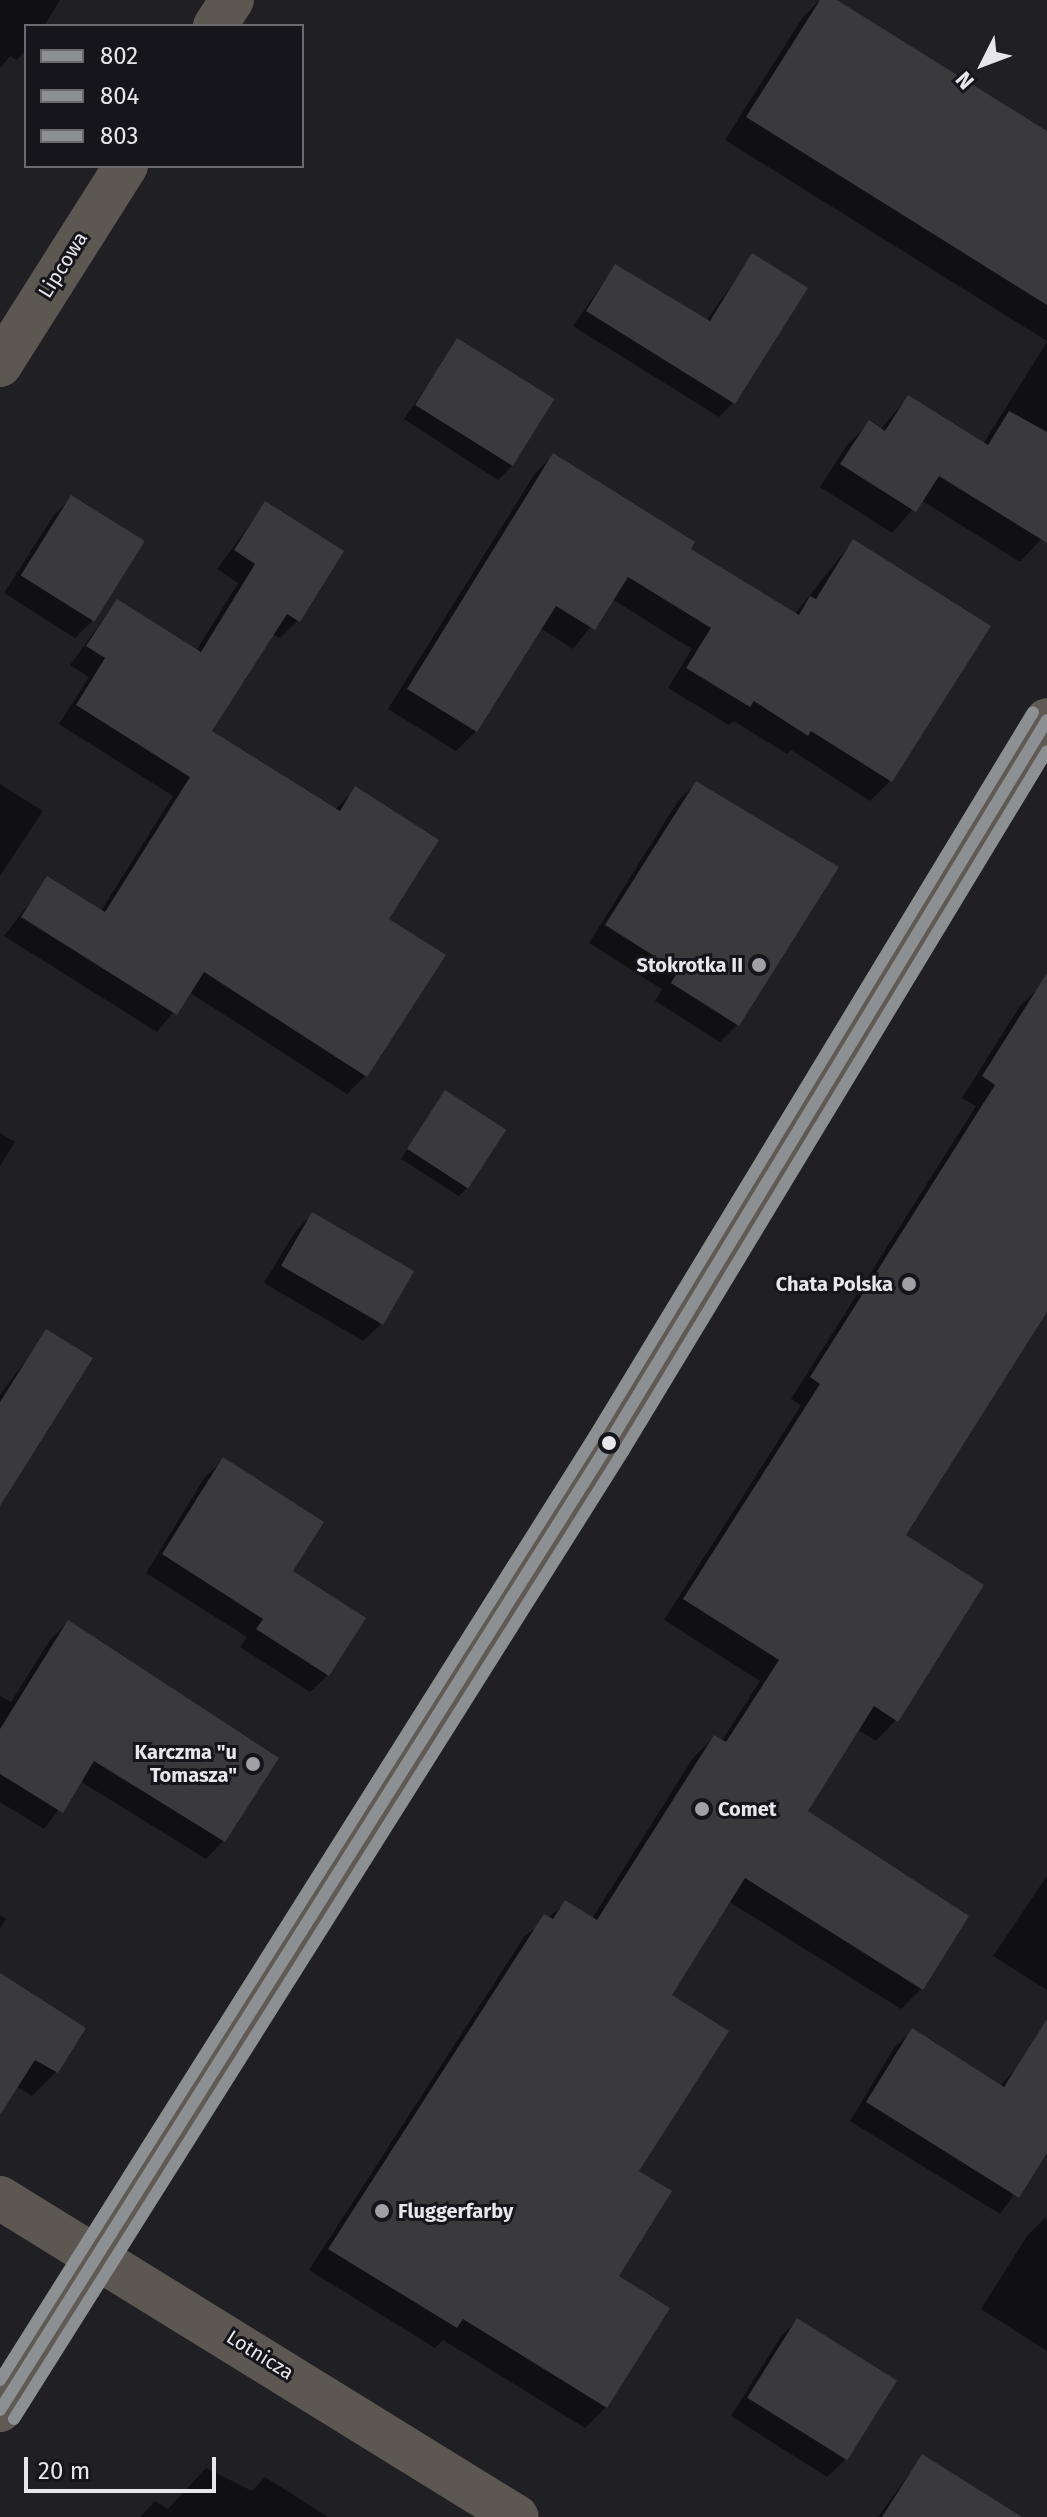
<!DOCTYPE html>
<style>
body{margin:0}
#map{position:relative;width:1047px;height:2517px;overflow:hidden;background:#1f1f24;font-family:"Fira Sans",sans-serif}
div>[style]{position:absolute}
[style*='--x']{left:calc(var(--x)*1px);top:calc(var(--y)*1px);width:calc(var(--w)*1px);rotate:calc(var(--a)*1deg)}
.shadow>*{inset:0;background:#0007}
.building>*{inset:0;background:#3a3a3d;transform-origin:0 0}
.street>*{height:44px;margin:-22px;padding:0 22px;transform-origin:22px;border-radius:22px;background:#5c5751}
.secondary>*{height:44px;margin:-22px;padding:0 22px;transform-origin:22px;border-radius:22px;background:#605a54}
.bus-1>*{height:12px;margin:-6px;padding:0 6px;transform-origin:6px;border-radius:6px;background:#8c9093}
.bus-2>*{height:12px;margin:-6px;padding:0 6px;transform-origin:6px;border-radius:6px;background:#8c9093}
.bus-3>*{height:12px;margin:-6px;padding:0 6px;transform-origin:6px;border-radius:6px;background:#8c9093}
.dots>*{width:22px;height:22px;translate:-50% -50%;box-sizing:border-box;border:4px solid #15151b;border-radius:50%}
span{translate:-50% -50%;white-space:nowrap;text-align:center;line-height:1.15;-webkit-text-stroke:6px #15151b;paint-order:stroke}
.street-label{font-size:20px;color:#e6e6eb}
.poi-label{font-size:20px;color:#e6e6eb;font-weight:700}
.right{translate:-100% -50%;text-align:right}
.left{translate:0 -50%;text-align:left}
.legend{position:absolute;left:24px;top:24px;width:280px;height:144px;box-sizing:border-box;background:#15151b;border:2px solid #69696e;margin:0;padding:10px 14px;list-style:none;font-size:24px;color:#e6e6eb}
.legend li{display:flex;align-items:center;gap:16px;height:40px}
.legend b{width:40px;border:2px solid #69696e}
.north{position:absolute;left:943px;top:24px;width:80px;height:80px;-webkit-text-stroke:6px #15151b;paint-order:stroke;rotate:228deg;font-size:22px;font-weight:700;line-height:32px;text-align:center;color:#e6e6eb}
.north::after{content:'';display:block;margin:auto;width:28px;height:36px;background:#e6e6eb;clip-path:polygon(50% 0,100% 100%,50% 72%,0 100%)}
.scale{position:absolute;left:24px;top:2457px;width:192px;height:36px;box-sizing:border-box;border:4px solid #e6e6eb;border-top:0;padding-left:10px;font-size:24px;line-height:28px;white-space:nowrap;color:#e6e6eb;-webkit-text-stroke:6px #15151b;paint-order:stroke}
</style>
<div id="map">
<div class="shadow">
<div style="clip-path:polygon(0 0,60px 0,44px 26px,26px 26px,26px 50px,17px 60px,10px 56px,0 68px)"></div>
<div style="clip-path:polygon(820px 0,834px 0,1047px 134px,1047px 341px,725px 140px,803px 17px)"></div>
<div style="clip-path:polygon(753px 255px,734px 402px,719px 417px,573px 326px,615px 266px,706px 321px)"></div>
<div style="clip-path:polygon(458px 341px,512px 466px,498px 480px,404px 419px)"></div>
<div style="clip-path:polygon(1047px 342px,1047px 533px,1020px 562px,921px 500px,892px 533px,820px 487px,847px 445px,869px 423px,880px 430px,908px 397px,983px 444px)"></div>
<div style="clip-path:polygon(553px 455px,688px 549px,794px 615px,853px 541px,988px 627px,890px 781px,870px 801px,791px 750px,787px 754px,734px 721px,729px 725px,668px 688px,692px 649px,612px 599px,573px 649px,540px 628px,476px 731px,456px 751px,388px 709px,534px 475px)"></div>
<div style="clip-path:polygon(72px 497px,92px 621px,75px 638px,4px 593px,54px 515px)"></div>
<div style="clip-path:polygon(265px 504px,298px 620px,280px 638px,272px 634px,209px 731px,335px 810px,356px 788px,386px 920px,365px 1076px,347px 1094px,189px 992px,157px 1032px,4px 936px,48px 879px,101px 911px,173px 796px,59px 724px,89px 677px,70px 665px,117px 601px,196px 651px,238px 583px,217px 569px)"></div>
<div style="clip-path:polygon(696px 783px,737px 1025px,720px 1042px,655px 1001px,662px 989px,589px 943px,678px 801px)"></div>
<div style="clip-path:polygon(0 784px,43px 811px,0 876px)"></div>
<div style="clip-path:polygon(1041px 986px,1047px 989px,1047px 1308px,903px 1536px,896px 1720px,876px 1741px,857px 1729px,805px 1811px,921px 1989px,901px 2009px,728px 1901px,669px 1996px,616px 2277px,606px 2407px,585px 2428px,443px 2340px,435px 2348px,309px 2270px,524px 1937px,566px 1903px,592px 1919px,693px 1758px,714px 1737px,721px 1742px,760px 1681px,664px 1620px,801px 1405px,791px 1399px,976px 1106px,962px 1098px,1020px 1006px)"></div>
<div style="clip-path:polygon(445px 1093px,468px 1187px,459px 1196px,401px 1159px)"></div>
<div style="clip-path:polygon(0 1133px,15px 1142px,0 1166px)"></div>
<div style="clip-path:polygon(312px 1214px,381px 1324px,363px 1341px,264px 1283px,295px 1232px)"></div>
<div style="clip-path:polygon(47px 1331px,0 1492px,0 1395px)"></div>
<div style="clip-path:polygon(223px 1460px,291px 1571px,328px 1675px,310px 1692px,240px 1647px,247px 1637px,146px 1573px,205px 1477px)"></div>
<div style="clip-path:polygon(68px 1622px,276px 1758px,223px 1841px,206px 1859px,80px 1781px,44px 1829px,0 1802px,0 1696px,11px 1702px,50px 1640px)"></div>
<div style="clip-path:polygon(1047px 1876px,1047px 1990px,993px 1956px)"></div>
<div style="clip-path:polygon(0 1915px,6px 1919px,0 1928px)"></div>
<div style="clip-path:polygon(0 1975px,83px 2029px,56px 2072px,32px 2096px,16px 2086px,0 2104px)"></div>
<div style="clip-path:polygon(912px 2031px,1000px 2086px,1021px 2063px,1047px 2079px,1047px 2149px,1000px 2214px,850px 2121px,894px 2048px)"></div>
<div style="clip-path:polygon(1045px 2218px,1047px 2220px,1047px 2351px,981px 2309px,1027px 2236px)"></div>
<div style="clip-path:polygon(797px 2320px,845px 2460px,827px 2477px,731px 2416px,780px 2338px)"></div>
<div style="clip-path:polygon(922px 2456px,1019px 2517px,878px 2517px)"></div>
<div style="clip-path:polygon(206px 2468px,252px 2491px,265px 2477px,328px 2517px,140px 2517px,155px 2501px,168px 2509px)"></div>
</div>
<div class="building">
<div style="clip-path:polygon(820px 0,837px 0,1047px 131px,1047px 305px,746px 117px)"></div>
<div style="clip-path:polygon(752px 253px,808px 288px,735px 404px,586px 311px,615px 264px,710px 321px)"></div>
<div style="left:457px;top:338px;width:115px;height:79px;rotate:32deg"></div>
<div style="clip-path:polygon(908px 395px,988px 445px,1009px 411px,1047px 432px,1047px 543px,939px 476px,916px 512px,840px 464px,869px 420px,885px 431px)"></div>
<div style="clip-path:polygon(553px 453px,695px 542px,691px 549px,799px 615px,810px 596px,816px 599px,853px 539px,991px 626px,892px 782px,811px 731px,808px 736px,754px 701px,750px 707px,686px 668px,711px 628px,628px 577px,595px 630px,556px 606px,477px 732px,407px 689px)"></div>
<div style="left:71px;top:495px;width:87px;height:95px;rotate:32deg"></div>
<div style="clip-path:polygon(265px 501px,344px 551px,300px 622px,287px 614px,212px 731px,340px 811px,355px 786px,439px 840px,389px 919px,446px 955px,367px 1077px,204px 972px,177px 1015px,21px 917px,47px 876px,105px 912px,190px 777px,76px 705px,105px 658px,86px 646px,117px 599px,201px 652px,255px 564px,234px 550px)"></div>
<div style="clip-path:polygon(696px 781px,839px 867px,739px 1026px,671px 983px,678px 971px,605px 925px)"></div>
<div style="clip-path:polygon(1047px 973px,1047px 1312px,906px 1535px,984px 1585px,898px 1722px,874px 1706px,808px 1811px,969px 1916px,923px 1990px,745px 1878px,672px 1995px,729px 2031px,639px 2171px,672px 2191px,619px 2276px,670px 2308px,607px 2408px,463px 2319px,457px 2328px,328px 2249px,544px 1914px,553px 1919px,565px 1900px,597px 1920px,714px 1735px,726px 1742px,779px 1660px,683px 1599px,820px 1384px,810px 1377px,995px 1085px,982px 1076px)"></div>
<div style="left:445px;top:1090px;width:73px;height:70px;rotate:33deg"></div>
<div style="left:312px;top:1212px;width:118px;height:62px;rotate:30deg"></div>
<div style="clip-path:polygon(46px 1329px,93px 1358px,0 1506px,0 1402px)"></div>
<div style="clip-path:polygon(223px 1457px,324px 1522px,293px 1571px,366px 1618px,329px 1676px,256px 1629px,263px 1619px,162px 1554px)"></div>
<div style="clip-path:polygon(68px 1620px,279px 1758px,225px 1842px,94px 1761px,63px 1813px,0 1774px,0 1729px)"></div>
<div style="clip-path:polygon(0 1973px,86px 2028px,58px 2073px,35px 2060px,0 2115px)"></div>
<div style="clip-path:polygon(1047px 2019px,1047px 2153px,1019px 2198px,866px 2102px,912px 2028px,1004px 2087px)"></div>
<div style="left:797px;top:2318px;width:118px;height:94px;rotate:32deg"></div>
<div style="clip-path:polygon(922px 2454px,1022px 2517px,882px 2517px)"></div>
</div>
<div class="street">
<div style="--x:215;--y:26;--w:31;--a:-57"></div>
<div style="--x:0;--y:365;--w:236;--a:-57.7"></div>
<div style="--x:0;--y:2198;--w:607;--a:31.68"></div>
</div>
<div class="secondary">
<div style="--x:0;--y:2410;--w:1143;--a:-57.8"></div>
<div style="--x:609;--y:1443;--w:845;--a:-58.79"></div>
</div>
<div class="bus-1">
<div style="--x:0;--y:2410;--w:1143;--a:-57.8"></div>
<div style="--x:609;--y:1443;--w:845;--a:-58.79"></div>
</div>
<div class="bus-2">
<div style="--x:14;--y:2419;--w:1143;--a:-57.8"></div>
<div style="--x:623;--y:1452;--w:819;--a:-58.83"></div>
</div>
<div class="bus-3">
<div style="--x:0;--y:2380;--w:1117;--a:-57.8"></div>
<div style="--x:595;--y:1435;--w:845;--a:-58.79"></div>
</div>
<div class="dots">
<div style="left:759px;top:965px;background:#a0a0a5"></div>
<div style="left:909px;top:1284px;background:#a0a0a5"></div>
<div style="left:609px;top:1443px;background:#e6e6eb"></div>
<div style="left:253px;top:1764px;background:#a0a0a5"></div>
<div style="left:702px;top:1809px;background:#a0a0a5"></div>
<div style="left:382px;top:2211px;background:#a0a0a5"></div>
</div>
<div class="street-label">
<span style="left:63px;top:265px;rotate:-58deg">Lipcowa</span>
<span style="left:260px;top:2355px;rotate:32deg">Lotnicza</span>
</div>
<div class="poi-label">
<span class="right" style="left:743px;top:965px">Stokrotka II</span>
<span class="right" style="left:893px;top:1284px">Chata Polska</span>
<span class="right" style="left:237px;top:1764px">Karczma "u<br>Tomasza"</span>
<span class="left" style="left:718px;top:1809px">Comet</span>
<span class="left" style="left:398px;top:2211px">Fluggerfarby</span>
</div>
<ul class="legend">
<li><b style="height:10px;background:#8c9093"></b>802</li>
<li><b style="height:10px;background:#8c9093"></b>804</li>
<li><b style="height:10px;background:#8c9093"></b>803</li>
</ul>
<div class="north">N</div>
<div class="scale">20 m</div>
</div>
